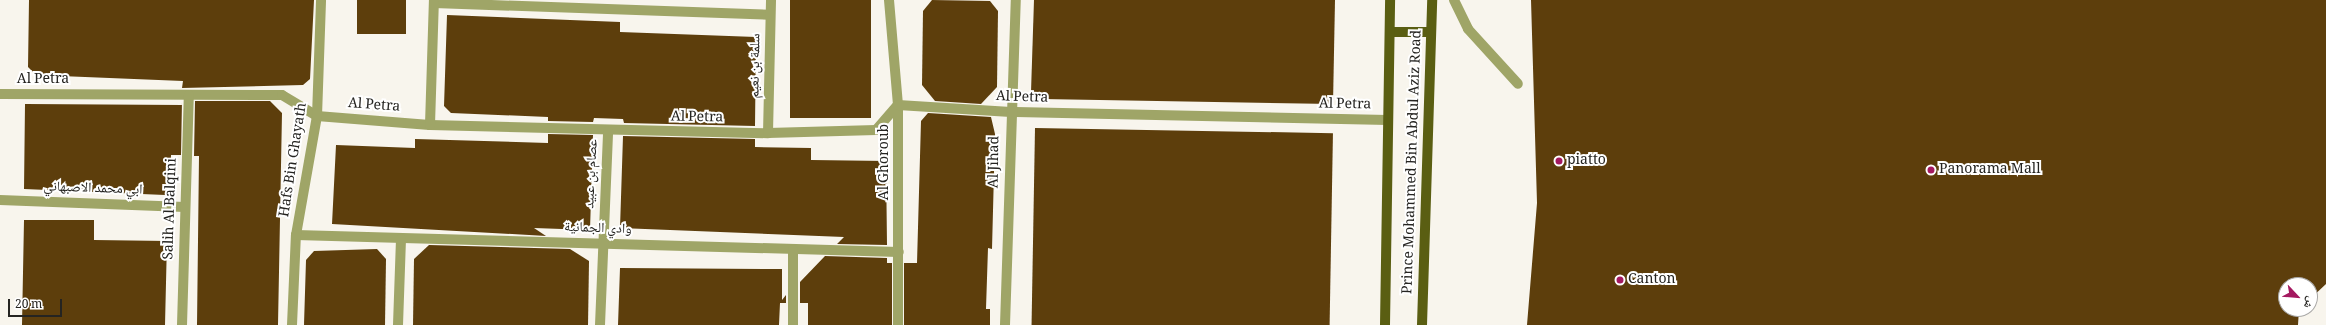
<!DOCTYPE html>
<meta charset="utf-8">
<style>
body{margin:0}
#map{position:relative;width:2326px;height:325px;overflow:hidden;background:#f8f5ed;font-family:Georgia,"Noto Naskh Arabic",serif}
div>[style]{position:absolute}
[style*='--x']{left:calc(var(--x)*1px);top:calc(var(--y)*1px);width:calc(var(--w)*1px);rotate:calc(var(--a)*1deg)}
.building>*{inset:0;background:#5d3e0c;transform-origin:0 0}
.minor>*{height:10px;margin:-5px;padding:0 5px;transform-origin:5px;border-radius:5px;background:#9fa567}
.major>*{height:10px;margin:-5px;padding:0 5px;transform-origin:5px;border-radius:5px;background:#5a5e12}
.dots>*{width:11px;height:11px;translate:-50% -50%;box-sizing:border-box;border:2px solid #fff;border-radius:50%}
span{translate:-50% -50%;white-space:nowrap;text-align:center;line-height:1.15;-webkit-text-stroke:4px #fff;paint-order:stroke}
.street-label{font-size:14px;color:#252421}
.poi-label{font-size:14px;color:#252421}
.left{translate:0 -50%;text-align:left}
.north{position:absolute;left:2278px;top:277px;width:40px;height:40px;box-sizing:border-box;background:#fff;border:1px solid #a8a7a6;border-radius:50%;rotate:116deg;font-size:11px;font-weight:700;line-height:16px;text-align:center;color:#252421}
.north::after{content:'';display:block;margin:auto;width:14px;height:18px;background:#a41960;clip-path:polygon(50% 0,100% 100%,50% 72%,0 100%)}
.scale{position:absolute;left:8px;top:299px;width:54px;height:18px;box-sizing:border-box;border:2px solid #252421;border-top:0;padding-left:5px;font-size:12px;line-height:14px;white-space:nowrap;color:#252421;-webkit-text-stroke:3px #fff;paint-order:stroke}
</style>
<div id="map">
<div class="building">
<div style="clip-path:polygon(29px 0,314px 0,310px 79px,303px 85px,182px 88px,183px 81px,36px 75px,28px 67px)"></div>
<div style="left:357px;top:0;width:49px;height:34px"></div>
<div style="left:790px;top:0;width:81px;height:118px"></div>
<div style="clip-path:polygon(932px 0,990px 1px,998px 11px,997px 87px,981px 104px,935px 101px,922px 85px,923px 11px)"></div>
<div style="clip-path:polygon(1034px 0,1335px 0,1333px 104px,1042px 99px,1031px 92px)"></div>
<div style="clip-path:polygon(1531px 0,2326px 0,2326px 284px,2310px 299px,2310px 285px,2286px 285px,2286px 309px,2299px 309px,2298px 325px,1527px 325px,1537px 203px)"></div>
<div style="clip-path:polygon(447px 15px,620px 22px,620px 32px,756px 37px,755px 126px,624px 123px,623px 119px,594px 118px,593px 122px,548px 121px,548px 117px,451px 113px,444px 106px)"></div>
<div style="clip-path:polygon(182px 101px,181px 155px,171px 155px,170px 190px,165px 195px,24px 189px,25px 104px,182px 105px)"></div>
<div style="clip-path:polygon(195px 101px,270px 101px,282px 113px,278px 325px,197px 325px,199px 156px,194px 156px)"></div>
<div style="clip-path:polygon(928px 113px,991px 117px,995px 134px,992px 249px,988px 248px,986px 309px,990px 309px,990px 325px,904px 325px,904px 263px,917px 263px,921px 121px)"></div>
<div style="left:1035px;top:128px;width:298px;height:197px;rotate:1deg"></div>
<div style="clip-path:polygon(548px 134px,593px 135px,590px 230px,534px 228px,546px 236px,332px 224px,336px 145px,415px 148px,415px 139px,548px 143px)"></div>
<div style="clip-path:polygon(623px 136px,755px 139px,755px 147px,811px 148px,811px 160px,886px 161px,887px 245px,837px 244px,844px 237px,620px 228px)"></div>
<div style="clip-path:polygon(24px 220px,94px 220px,94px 240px,167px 241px,165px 325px,22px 325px)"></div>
<div style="clip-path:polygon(429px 245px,570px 249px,589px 261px,588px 325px,413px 325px,414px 259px)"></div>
<div style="clip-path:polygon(377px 249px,386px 259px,385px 325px,304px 325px,306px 260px,314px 251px)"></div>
<div style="clip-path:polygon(825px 256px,887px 258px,887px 263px,892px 263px,892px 325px,808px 325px,808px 303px,800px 303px,800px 282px)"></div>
<div style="clip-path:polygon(620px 268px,782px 269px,782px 300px,786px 295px,786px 303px,780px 303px,779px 325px,618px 325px)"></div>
</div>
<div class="minor">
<div style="--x:889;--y:0;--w:105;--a:85.1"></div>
<div style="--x:898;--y:105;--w:220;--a:90"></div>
<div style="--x:1454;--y:0;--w:32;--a:64"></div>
<div style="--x:1468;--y:29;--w:74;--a:47.7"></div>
<div style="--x:434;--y:3;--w:336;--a:2"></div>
<div style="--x:0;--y:94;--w:282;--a:0.2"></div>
<div style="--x:282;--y:95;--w:41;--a:31"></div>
<div style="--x:317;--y:116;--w:113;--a:4.6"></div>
<div style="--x:430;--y:125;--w:338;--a:1.4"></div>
<div style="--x:768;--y:133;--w:108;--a:-1.6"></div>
<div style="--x:876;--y:130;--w:33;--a:-49"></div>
<div style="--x:898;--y:105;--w:113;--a:3.5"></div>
<div style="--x:1011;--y:112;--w:377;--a:1.2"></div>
<div style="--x:430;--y:125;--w:125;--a:-88.2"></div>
<div style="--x:768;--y:133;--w:133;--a:-88.7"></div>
<div style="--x:0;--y:200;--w:185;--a:2.2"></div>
<div style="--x:296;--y:235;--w:603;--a:1.61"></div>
<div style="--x:182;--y:325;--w:230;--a:-88.3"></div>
<div style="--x:292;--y:325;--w:90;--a:-87.5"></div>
<div style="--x:296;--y:235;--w:121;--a:-80"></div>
<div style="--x:317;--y:116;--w:116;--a:-88"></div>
<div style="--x:398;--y:325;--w:86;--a:-88"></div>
<div style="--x:600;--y:325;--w:194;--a:-87.6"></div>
<div style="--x:793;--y:325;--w:75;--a:-90"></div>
<div style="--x:1005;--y:325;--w:325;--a:-88.1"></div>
</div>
<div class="major">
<div style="--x:1390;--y:32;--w:41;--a:0"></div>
<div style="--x:1385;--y:325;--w:325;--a:-89.1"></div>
<div style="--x:1422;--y:325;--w:325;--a:-88.2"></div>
</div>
<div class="dots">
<div style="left:1559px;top:161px;background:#a41960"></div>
<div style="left:1931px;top:170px;background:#a41960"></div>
<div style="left:1620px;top:280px;background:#a41960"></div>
</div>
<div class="street-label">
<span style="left:756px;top:66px;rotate:-89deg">سلمة بن نعيم</span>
<span style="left:43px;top:80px">Al Petra</span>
<span style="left:1022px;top:98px;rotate:2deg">Al Petra</span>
<span style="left:1345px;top:105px;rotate:1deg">Al Petra</span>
<span style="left:374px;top:106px;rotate:4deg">Al Petra</span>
<span style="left:697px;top:118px;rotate:1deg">Al Petra</span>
<span style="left:294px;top:160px;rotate:-81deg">Hafs Bin Ghayath</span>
<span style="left:885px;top:162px;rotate:-90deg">Al Ghoroub</span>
<span style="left:995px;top:162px;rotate:-89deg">Al Jihad</span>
<span style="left:1413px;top:162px;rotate:-88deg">Prince Mohammed Bin Abdul Aziz Road</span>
<span style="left:592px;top:174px;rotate:-87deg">عصام بن عبيد</span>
<span style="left:93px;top:189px;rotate:2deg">ابي محمد الاصبهاني</span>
<span style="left:171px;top:209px;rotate:-88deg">Salih Al Balqini</span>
<span style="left:598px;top:229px;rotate:2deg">وادي الجمانية</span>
</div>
<div class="poi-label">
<span class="left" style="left:1567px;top:161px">piatto</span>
<span class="left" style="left:1939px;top:170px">Panorama Mall</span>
<span class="left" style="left:1628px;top:280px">Canton</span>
</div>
<div class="north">ش</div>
<div class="scale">20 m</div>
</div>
